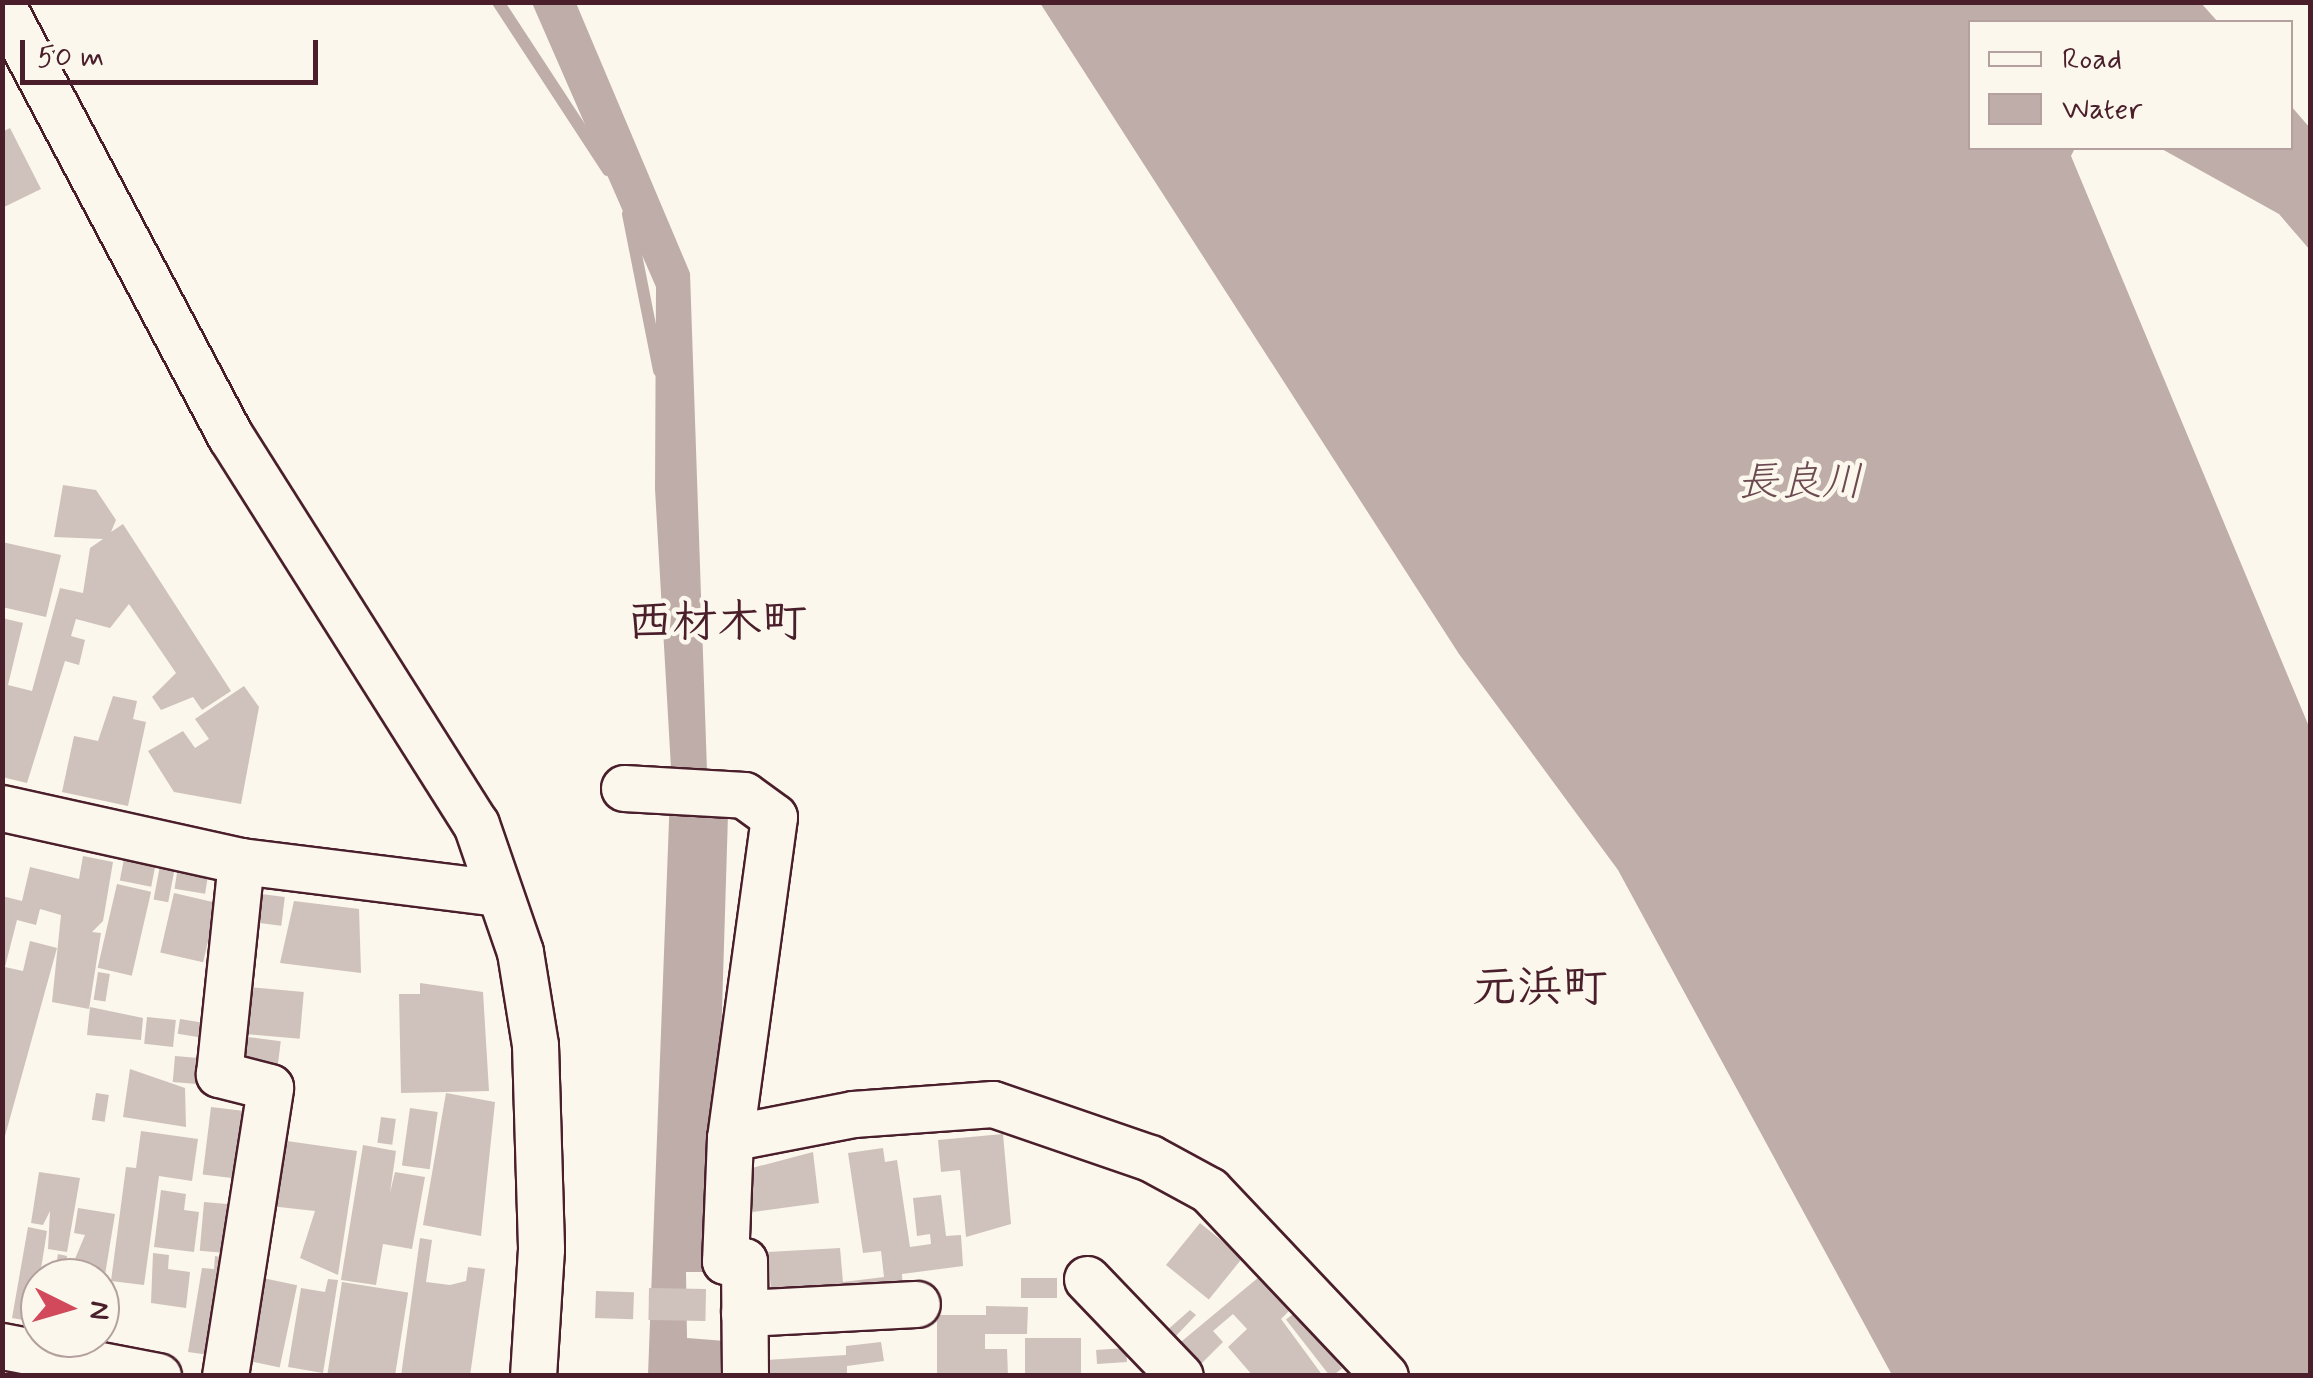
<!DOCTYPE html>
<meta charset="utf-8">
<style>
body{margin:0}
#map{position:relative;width:2313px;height:1378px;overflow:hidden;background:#fbf7ec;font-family:Mynerve,"Klee One",sans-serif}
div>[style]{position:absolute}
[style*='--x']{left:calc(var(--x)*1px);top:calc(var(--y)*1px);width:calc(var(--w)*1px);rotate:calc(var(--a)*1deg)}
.water>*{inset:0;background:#bfadaa}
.stream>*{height:12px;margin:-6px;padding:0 6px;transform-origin:6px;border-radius:6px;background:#bfadaa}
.building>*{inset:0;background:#cfc2bc;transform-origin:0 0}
.roads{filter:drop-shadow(2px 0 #4a1f2b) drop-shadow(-2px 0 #4a1f2b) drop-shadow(0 2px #4a1f2b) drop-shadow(0 -2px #4a1f2b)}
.minor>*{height:45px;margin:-22.5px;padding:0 22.5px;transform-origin:22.5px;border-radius:22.5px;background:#fbf7ec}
span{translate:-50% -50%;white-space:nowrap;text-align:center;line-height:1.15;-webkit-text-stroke:9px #fbf7ec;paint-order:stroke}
.water-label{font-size:42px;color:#6d4a51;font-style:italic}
.quarter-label{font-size:45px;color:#4a1f2b;font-weight:700}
.frame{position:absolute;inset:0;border:5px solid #4a1f2b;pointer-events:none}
.legend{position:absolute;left:1968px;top:20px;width:325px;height:130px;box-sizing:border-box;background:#fbf7ec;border:2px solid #b4a19f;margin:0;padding:12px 18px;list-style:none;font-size:30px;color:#4a1f2b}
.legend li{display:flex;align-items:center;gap:20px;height:50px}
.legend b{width:50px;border:2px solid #b4a19f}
.north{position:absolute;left:20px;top:1258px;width:100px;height:100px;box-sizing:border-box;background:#fbf7ec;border:2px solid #b4a19f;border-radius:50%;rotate:95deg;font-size:28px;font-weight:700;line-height:40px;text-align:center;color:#4a1f2b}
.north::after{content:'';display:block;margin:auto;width:35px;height:45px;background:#d1495b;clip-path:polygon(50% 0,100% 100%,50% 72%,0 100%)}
.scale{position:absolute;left:20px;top:40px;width:298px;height:45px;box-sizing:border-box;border:5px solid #4a1f2b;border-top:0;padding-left:12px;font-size:30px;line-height:35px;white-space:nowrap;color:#4a1f2b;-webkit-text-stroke:8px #fbf7ec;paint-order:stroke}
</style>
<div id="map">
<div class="water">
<div style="clip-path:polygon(532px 3px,576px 3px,690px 273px,707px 771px,728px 815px,714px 1272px,686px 1272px,687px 1338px,725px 1341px,723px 1375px,648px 1375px,671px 768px,655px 489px,656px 287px)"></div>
<div style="clip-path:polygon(1040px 3px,2201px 3px,2218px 22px,1970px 22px,1970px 148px,2075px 148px,2071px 156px,2310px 729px,2310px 1375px,1892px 1375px,1618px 870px,1459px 654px)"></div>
<div style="clip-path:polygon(2291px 106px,2310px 128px,2310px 250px,2279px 214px,2160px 148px,2290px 148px)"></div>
</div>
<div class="stream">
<div style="--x:498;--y:2;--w:201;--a:56.8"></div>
<div style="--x:628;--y:214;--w:160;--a:78.8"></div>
</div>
<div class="building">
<div style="clip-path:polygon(10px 128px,41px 189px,2px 208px,2px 132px)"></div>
<div style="clip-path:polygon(63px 485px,96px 490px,116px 520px,111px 532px,123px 524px,231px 691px,202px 710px,193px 697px,161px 710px,152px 697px,176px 673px,129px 604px,110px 628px,76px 619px,71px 636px,85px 640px,79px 665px,65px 661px,27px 783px,2px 777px,2px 618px,23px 623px,8px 685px,32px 691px,60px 588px,83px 593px,90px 548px,103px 539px,54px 537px)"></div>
<div style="clip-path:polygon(2px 542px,61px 555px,46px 617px,2px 607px)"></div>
<div style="clip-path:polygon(244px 686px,259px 707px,241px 804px,174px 792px,148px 751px,183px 731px,195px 748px,209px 739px,195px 719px)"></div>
<div style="clip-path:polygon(113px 696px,137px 701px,133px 719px,146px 722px,128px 806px,62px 792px,74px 736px,98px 741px)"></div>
<div style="clip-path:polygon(83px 856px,113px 862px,103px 921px,92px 932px,101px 933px,89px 1009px,52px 1002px,61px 915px,40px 909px,36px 925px,17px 920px,5px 967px,23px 971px,30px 941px,57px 948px,2px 1147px,2px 896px,22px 901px,30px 867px,79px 879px)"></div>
<div style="left:124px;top:859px;width:32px;height:22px;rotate:11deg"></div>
<div style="left:160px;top:866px;width:15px;height:34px;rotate:11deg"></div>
<div style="left:177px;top:873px;width:31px;height:16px;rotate:9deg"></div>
<div style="left:117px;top:884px;width:35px;height:86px;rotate:13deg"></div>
<div style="left:174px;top:893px;width:44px;height:61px;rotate:13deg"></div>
<div style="left:261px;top:894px;width:24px;height:29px;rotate:7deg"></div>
<div style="clip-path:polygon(294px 901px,359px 909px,361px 973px,280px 963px)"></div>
<div style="left:98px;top:972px;width:12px;height:28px;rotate:9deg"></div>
<div style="clip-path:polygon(420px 983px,483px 992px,489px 1091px,401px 1093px,399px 994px,420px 994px)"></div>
<div style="left:248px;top:987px;width:56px;height:47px;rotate:5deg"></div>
<div style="clip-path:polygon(90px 1007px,143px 1018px,141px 1040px,87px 1035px)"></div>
<div style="left:147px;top:1017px;width:29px;height:27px;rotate:6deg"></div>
<div style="left:180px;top:1019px;width:25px;height:15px;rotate:9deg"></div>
<div style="left:247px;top:1037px;width:34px;height:25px;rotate:7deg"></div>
<div style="left:175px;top:1056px;width:24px;height:26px;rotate:5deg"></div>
<div style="clip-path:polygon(130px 1069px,185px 1088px,186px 1127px,123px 1117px)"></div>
<div style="left:96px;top:1093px;width:13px;height:27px;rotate:9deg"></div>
<div style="clip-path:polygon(446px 1093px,495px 1102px,481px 1236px,423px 1225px)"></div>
<div style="left:211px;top:1107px;width:42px;height:68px;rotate:7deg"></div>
<div style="left:410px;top:1108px;width:28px;height:58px;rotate:8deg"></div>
<div style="left:381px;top:1117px;width:15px;height:26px;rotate:8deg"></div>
<div style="clip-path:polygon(141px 1131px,198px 1139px,192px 1181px,159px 1176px,144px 1285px,111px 1281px,126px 1167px,136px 1168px)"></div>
<div style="clip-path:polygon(1003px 1134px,1011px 1224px,966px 1237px,960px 1170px,941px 1172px,938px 1140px)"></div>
<div style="clip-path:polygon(273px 1139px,357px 1151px,338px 1275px,300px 1258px,315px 1211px,261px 1205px)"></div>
<div style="clip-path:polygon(363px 1145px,396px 1151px,390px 1193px,395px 1172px,425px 1177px,412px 1249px,383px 1244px,376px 1285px,341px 1280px)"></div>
<div style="clip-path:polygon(883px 1148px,885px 1162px,897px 1160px,910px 1247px,931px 1244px,930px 1234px,917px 1236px,913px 1198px,941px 1195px,946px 1236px,961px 1235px,963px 1266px,902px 1274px,903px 1293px,772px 1303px,768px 1252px,840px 1248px,843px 1282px,884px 1277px,881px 1251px,863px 1253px,848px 1153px)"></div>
<div style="clip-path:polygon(813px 1152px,819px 1203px,753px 1212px,752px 1168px)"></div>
<div style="clip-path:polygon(39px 1172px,80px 1178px,67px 1252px,48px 1249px,50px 1211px,43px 1225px,31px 1223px)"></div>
<div style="clip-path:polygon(161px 1190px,186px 1194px,184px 1210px,199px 1212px,194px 1252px,154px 1247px)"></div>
<div style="left:204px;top:1202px;width:34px;height:49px;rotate:5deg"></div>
<div style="clip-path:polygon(78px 1208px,115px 1214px,102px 1293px,100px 1278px,67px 1278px,85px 1235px,74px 1233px)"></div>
<div style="left:1200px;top:1223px;width:55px;height:54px;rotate:39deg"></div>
<div style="clip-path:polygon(28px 1227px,47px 1231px,41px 1269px,55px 1271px,58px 1254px,67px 1256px,64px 1278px,40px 1278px,40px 1323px,12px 1318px)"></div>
<div style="clip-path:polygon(420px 1238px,432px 1240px,426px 1282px,450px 1285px,466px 1281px,468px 1267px,485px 1269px,470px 1376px,401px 1376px)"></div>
<div style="clip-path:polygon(153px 1253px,169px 1255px,168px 1269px,190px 1272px,186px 1308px,151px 1303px)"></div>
<div style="clip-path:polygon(215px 1256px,231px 1259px,217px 1356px,188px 1352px,202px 1268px,214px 1269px)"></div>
<div style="left:258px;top:1277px;width:40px;height:84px;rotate:12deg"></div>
<div style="clip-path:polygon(1259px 1277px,1289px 1311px,1281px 1319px,1323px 1376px,1253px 1376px,1228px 1347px,1247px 1329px,1233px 1314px,1213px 1331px,1223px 1342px,1197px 1368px,1176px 1346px)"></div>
<div style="left:1021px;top:1278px;width:36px;height:20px"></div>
<div style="clip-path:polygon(328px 1279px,338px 1280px,323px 1373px,288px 1367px,301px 1288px,325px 1292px)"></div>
<div style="left:342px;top:1282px;width:67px;height:94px;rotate:9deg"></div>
<div style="left:649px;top:1288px;width:57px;height:32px;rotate:1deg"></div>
<div style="left:596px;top:1291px;width:38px;height:27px;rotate:2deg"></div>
<div style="clip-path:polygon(986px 1306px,1028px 1307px,1027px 1334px,985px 1334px,985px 1349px,1007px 1349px,1008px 1376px,937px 1376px,937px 1315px,986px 1315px)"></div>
<div style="clip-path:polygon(1190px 1310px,1196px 1315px,1173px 1339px,1165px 1332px)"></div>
<div style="left:1297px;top:1311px;width:73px;height:14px;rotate:52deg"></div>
<div style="left:1025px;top:1338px;width:56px;height:35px"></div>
<div style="clip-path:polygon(881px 1342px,884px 1361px,847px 1366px,847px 1376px,767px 1376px,766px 1360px,846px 1355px,846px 1346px)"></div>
<div style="left:1126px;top:1348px;width:14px;height:30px;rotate:86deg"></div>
</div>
<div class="roads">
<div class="minor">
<div style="--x:2;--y:5;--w:489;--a:62.1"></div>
<div style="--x:231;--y:437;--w:458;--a:57.7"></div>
<div style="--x:476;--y:824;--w:135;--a:71"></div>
<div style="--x:520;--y:952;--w:94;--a:80.8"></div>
<div style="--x:535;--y:1045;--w:204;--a:88.3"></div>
<div style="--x:541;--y:1249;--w:127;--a:93.6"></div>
<div style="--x:624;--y:788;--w:120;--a:3.3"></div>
<div style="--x:744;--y:795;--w:37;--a:36"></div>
<div style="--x:774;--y:817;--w:324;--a:97.8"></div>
<div style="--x:730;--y:1138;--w:123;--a:92.3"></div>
<div style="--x:725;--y:1261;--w:19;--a:0"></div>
<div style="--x:744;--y:1261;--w:115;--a:89.5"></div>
<div style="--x:2;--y:808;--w:245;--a:12.5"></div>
<div style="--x:241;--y:861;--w:258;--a:7.1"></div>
<div style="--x:730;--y:1138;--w:125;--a:-11"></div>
<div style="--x:853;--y:1114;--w:140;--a:-4.1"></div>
<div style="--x:993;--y:1104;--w:166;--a:19"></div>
<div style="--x:1150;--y:1158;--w:67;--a:28.5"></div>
<div style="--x:1209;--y:1190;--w:256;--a:46.6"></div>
<div style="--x:1087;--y:1279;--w:134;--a:46.2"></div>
<div style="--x:744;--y:1313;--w:173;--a:-3"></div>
<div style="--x:2;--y:1346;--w:159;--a:10.9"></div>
<div style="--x:225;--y:1376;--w:292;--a:-81.1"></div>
<div style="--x:270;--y:1087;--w:53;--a:-165.7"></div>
<div style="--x:219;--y:1074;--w:214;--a:-84.1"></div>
</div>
</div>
<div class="water-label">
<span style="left:1800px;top:484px">長良川</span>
</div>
<div class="quarter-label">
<span style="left:717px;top:624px">西材木町</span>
<span style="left:1540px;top:989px">元浜町</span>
</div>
<div class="frame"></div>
<ul class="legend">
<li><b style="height:12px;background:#fbf7ec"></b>Road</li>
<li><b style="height:28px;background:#bfadaa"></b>Water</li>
</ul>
<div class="north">N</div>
<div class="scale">50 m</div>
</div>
